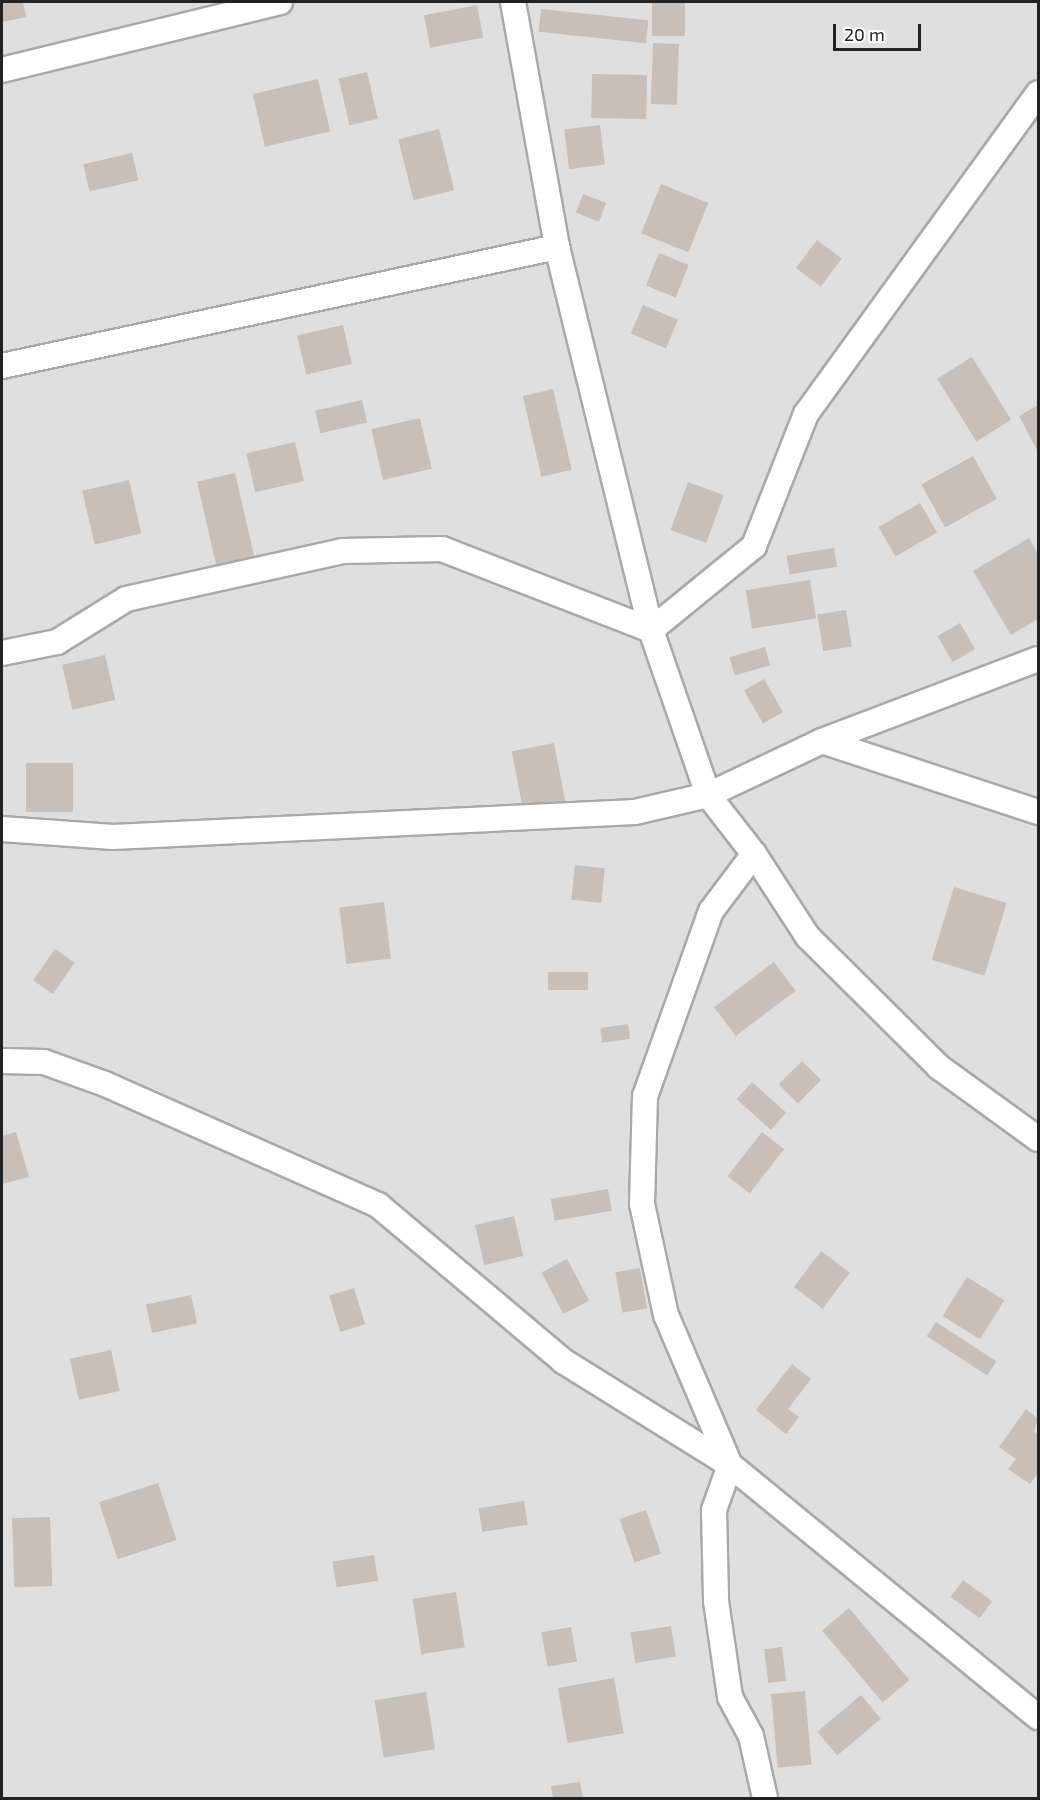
<!DOCTYPE html>
<style>
body{margin:0}
#map{position:relative;width:1040px;height:1800px;overflow:hidden;background:#f2efe9;font-family:"Exo 2",sans-serif}
div>[style]{position:absolute}
[style*='--x']{left:calc(var(--x)*1px);top:calc(var(--y)*1px);width:calc(var(--w)*1px);rotate:calc(var(--a)*1deg)}
.residential>*{inset:0;background:#e0dfdf;transform-origin:0 0}
.building>*{inset:0;background:#c7bfb8;transform-origin:0 0}
.roads{filter:drop-shadow(2px 0 #a9a9a9) drop-shadow(-2px 0 #a9a9a9) drop-shadow(0 2px #a9a9a9) drop-shadow(0 -2px #a9a9a9)}
.street>*{height:24px;margin:-12px;padding:0 12px;transform-origin:12px;border-radius:12px;background:#fff}
span{translate:-50% -50%;white-space:nowrap;text-align:center;line-height:1.15;-webkit-text-stroke:6px #fff;paint-order:stroke}
.frame{position:absolute;inset:0;border:3px solid #222;pointer-events:none}
.scale{position:absolute;left:833px;top:24px;width:88px;height:27px;box-sizing:border-box;border:3px solid #222;border-top:0;padding-left:8px;font-size:18px;line-height:21px;white-space:nowrap;color:#222;-webkit-text-stroke:4px #fff;paint-order:stroke}
</style>
<div id="map">
<div class="residential">
<div style="left:2px;top:2px;width:1036px;height:1796px"></div>
</div>
<div class="building">
<div style="clip-path:polygon(2px 2px,23px 2px,26px 17px,2px 22px)"></div>
<div style="left:652px;top:2px;width:33px;height:34px"></div>
<div style="left:477px;top:5px;width:33px;height:54px;rotate:79deg"></div>
<div style="left:541px;top:9px;width:108px;height:23px;rotate:6deg"></div>
<div style="left:653px;top:43px;width:26px;height:61px;rotate:2deg"></div>
<div style="left:367px;top:72px;width:48px;height:29px;rotate:77deg"></div>
<div style="left:592px;top:74px;width:55px;height:44px;rotate:1deg"></div>
<div style="left:318px;top:79px;width:54px;height:67px;rotate:77deg"></div>
<div style="left:600px;top:125px;width:40px;height:36px;rotate:83deg"></div>
<div style="left:439px;top:129px;width:63px;height:42px;rotate:76deg"></div>
<div style="left:132px;top:153px;width:28px;height:50px;rotate:77deg"></div>
<div style="left:661px;top:184px;width:51px;height:53px;rotate:22deg"></div>
<div style="left:583px;top:194px;width:25px;height:20px;rotate:21deg"></div>
<div style="left:817px;top:240px;width:31px;height:35px;rotate:37deg"></div>
<div style="left:659px;top:253px;width:32px;height:35px;rotate:22deg"></div>
<div style="left:643px;top:305px;width:38px;height:31px;rotate:23deg"></div>
<div style="left:343px;top:325px;width:40px;height:47px;rotate:77deg"></div>
<div style="left:972px;top:357px;width:74px;height:41px;rotate:58deg"></div>
<div style="left:553px;top:389px;width:83px;height:31px;rotate:77deg"></div>
<div style="left:362px;top:400px;width:23px;height:48px;rotate:77deg"></div>
<div style="clip-path:polygon(1038px 405px,1038px 452px,1019px 416px)"></div>
<div style="left:420px;top:418px;width:52px;height:50px;rotate:77deg"></div>
<div style="left:295px;top:442px;width:40px;height:50px;rotate:77deg"></div>
<div style="left:973px;top:456px;width:49px;height:59px;rotate:61deg"></div>
<div style="left:235px;top:473px;width:87px;height:39px;rotate:77deg"></div>
<div style="left:129px;top:480px;width:55px;height:48px;rotate:77deg"></div>
<div style="left:688px;top:482px;width:38px;height:51px;rotate:20deg"></div>
<div style="left:920px;top:503px;width:34px;height:48px;rotate:60deg"></div>
<div style="clip-path:polygon(1029px 538px,1038px 554px,1038px 619px,1011px 635px,973px 571px)"></div>
<div style="left:834px;top:548px;width:19px;height:48px;rotate:81deg"></div>
<div style="left:810px;top:580px;width:39px;height:65px;rotate:81deg"></div>
<div style="left:846px;top:610px;width:37px;height:29px;rotate:81deg"></div>
<div style="left:960px;top:623px;width:30px;height:26px;rotate:60deg"></div>
<div style="left:765px;top:647px;width:19px;height:37px;rotate:74deg"></div>
<div style="left:105px;top:655px;width:46px;height:44px;rotate:77deg"></div>
<div style="left:764px;top:679px;width:38px;height:23px;rotate:60deg"></div>
<div style="left:554px;top:743px;width:62px;height:43px;rotate:79deg"></div>
<div style="left:26px;top:763px;width:47px;height:49px"></div>
<div style="left:575px;top:865px;width:30px;height:35px;rotate:6deg"></div>
<div style="left:954px;top:887px;width:55px;height:76px;rotate:17deg"></div>
<div style="left:384px;top:902px;width:57px;height:45px;rotate:83deg"></div>
<div style="left:55px;top:949px;width:24px;height:38px;rotate:35deg"></div>
<div style="left:774px;top:962px;width:36px;height:75px;rotate:53deg"></div>
<div style="left:588px;top:972px;width:18px;height:40px;rotate:90deg"></div>
<div style="left:628px;top:1024px;width:15px;height:28px;rotate:82deg"></div>
<div style="left:802px;top:1061px;width:27px;height:33px;rotate:45deg"></div>
<div style="left:752px;top:1082px;width:46px;height:23px;rotate:42deg"></div>
<div style="clip-path:polygon(16px 1132px,29px 1177px,2px 1184px,2px 1136px)"></div>
<div style="left:762px;top:1132px;width:28px;height:56px;rotate:38deg"></div>
<div style="left:608px;top:1189px;width:22px;height:58px;rotate:80deg"></div>
<div style="left:514px;top:1216px;width:41px;height:40px;rotate:77deg"></div>
<div style="left:821px;top:1251px;width:36px;height:45px;rotate:37deg"></div>
<div style="left:567px;top:1259px;width:47px;height:29px;rotate:62deg"></div>
<div style="left:640px;top:1268px;width:41px;height:25px;rotate:80deg"></div>
<div style="left:967px;top:1277px;width:44px;height:46px;rotate:32deg"></div>
<div style="left:354px;top:1288px;width:38px;height:26px;rotate:73deg"></div>
<div style="left:191px;top:1295px;width:29px;height:46px;rotate:78deg"></div>
<div style="left:936px;top:1322px;width:72px;height:17px;rotate:33deg"></div>
<div style="left:111px;top:1350px;width:42px;height:42px;rotate:78deg"></div>
<div style="clip-path:polygon(792px 1364px,811px 1379px,788px 1409px,799px 1417px,786px 1434px,756px 1410px)"></div>
<div style="clip-path:polygon(1026px 1409px,1038px 1419px,1034px 1431px,1038px 1435px,1038px 1473px,1030px 1484px,1008px 1469px,1016px 1459px,999px 1447px)"></div>
<div style="left:158px;top:1483px;width:60px;height:62px;rotate:72deg"></div>
<div style="left:524px;top:1501px;width:24px;height:46px;rotate:81deg"></div>
<div style="left:646px;top:1510px;width:46px;height:28px;rotate:71deg"></div>
<div style="left:50px;top:1517px;width:69px;height:38px;rotate:88deg"></div>
<div style="left:374px;top:1555px;width:26px;height:42px;rotate:81deg"></div>
<div style="left:963px;top:1580px;width:36px;height:21px;rotate:36deg"></div>
<div style="left:456px;top:1592px;width:56px;height:44px;rotate:81deg"></div>
<div style="left:849px;top:1608px;width:94px;height:35px;rotate:50deg"></div>
<div style="left:671px;top:1626px;width:31px;height:41px;rotate:81deg"></div>
<div style="left:571px;top:1627px;width:35px;height:30px;rotate:80deg"></div>
<div style="left:782px;top:1647px;width:34px;height:18px;rotate:83deg"></div>
<div style="left:614px;top:1678px;width:56px;height:57px;rotate:80deg"></div>
<div style="left:805px;top:1691px;width:74px;height:34px;rotate:85deg"></div>
<div style="left:426px;top:1692px;width:58px;height:52px;rotate:81deg"></div>
<div style="left:861px;top:1695px;width:31px;height:57px;rotate:50deg"></div>
<div style="clip-path:polygon(580px 1782px,583px 1798px,553px 1798px,551px 1786px)"></div>
</div>
<div class="roads">
<div class="street">
<div style="--x:513;--y:2;--w:249;--a:79.8"></div>
<div style="--x:557;--y:247;--w:394;--a:76.2"></div>
<div style="--x:651;--y:630;--w:175;--a:70.9"></div>
<div style="--x:708;--y:795;--w:126;--a:-25.3"></div>
<div style="--x:822;--y:741;--w:231;--a:-20.8"></div>
<div style="--x:2;--y:70;--w:286;--a:-13.7"></div>
<div style="--x:2;--y:366;--w:568;--a:-12.1"></div>
<div style="--x:2;--y:653;--w:56;--a:-11.3"></div>
<div style="--x:57;--y:642;--w:81;--a:-31.9"></div>
<div style="--x:126;--y:599;--w:221;--a:-12.5"></div>
<div style="--x:342;--y:551;--w:100;--a:-1.1"></div>
<div style="--x:442;--y:549;--w:224;--a:21.2"></div>
<div style="--x:651;--y:630;--w:133;--a:-39.2"></div>
<div style="--x:754;--y:546;--w:142;--a:-68.5"></div>
<div style="--x:806;--y:414;--w:396;--a:-54.1"></div>
<div style="--x:822;--y:741;--w:227;--a:18.2"></div>
<div style="--x:2;--y:829;--w:111;--a:4.1"></div>
<div style="--x:113;--y:837;--w:523;--a:-2.74"></div>
<div style="--x:635;--y:812;--w:75;--a:-13.1"></div>
<div style="--x:708;--y:795;--w:75;--a:52.1"></div>
<div style="--x:754;--y:854;--w:99;--a:57"></div>
<div style="--x:808;--y:937;--w:185;--a:44.8"></div>
<div style="--x:939;--y:1067;--w:122;--a:36"></div>
<div style="--x:754;--y:854;--w:71;--a:127"></div>
<div style="--x:711;--y:911;--w:196;--a:109.6"></div>
<div style="--x:645;--y:1096;--w:108;--a:91.6"></div>
<div style="--x:642;--y:1204;--w:114;--a:77.8"></div>
<div style="--x:666;--y:1315;--w:163;--a:66.9"></div>
<div style="--x:730;--y:1465;--w:398;--a:39.3"></div>
<div style="--x:2;--y:1061;--w:42;--a:1.4"></div>
<div style="--x:44;--y:1062;--w:65;--a:19.8"></div>
<div style="--x:105;--y:1084;--w:299;--a:23.9"></div>
<div style="--x:378;--y:1205;--w:242;--a:40.1"></div>
<div style="--x:563;--y:1361;--w:197;--a:31.9"></div>
<div style="--x:730;--y:1465;--w:48;--a:109.6"></div>
<div style="--x:714;--y:1510;--w:91;--a:88.7"></div>
<div style="--x:716;--y:1601;--w:97;--a:81.7"></div>
<div style="--x:730;--y:1697;--w:44;--a:61.7"></div>
<div style="--x:751;--y:1736;--w:64;--a:77.3"></div>
</div>
</div>
<div class="frame"></div>
<div class="scale">20 m</div>
</div>
